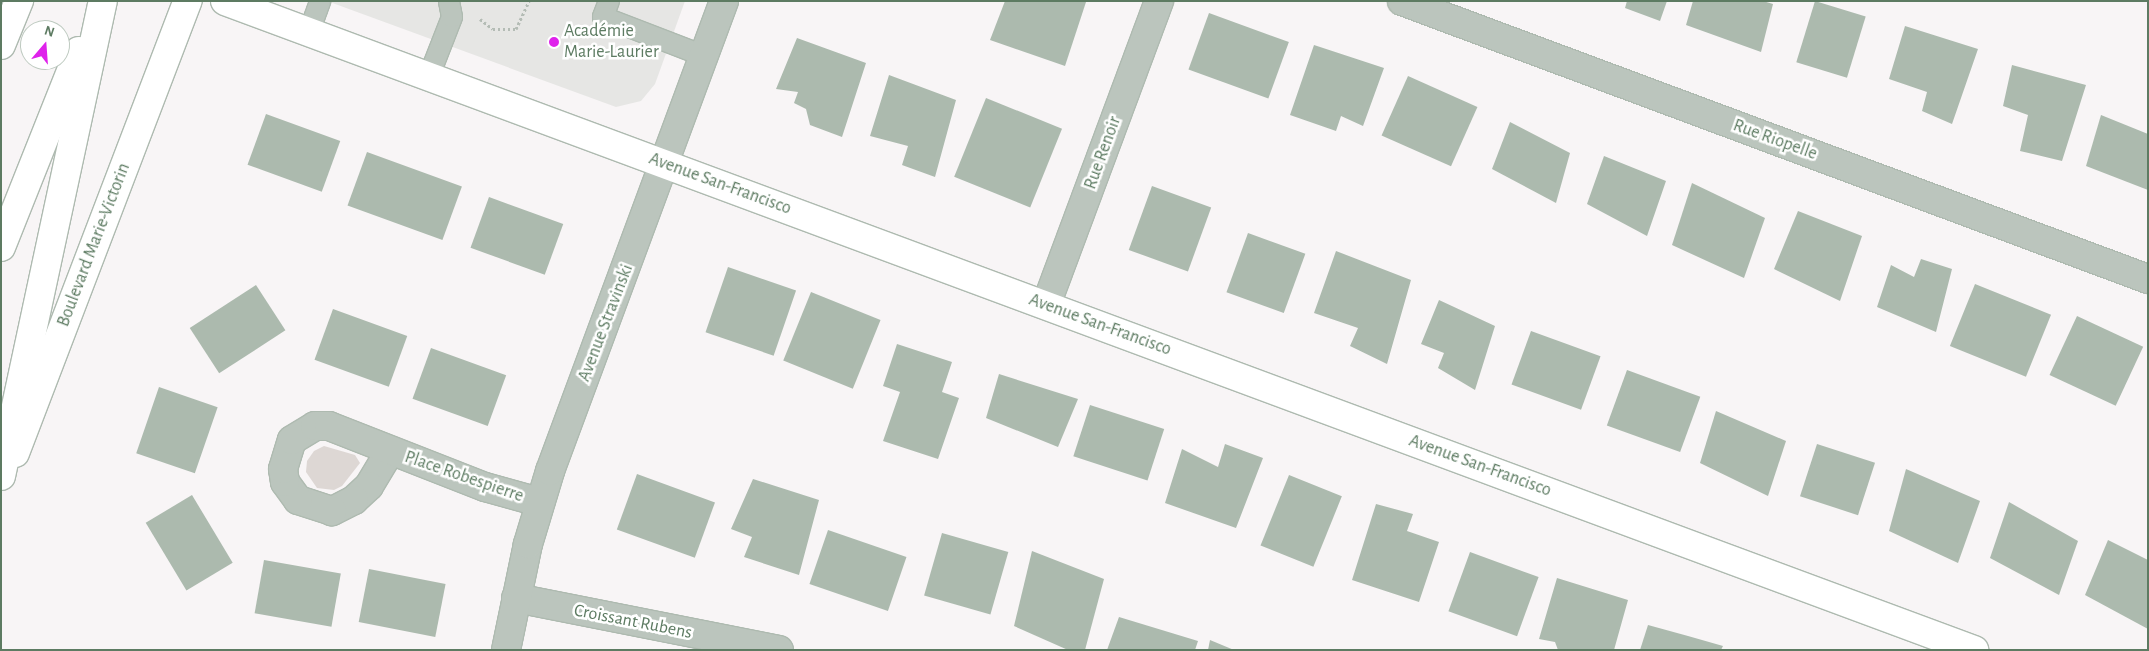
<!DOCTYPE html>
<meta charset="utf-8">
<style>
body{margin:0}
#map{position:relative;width:2149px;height:651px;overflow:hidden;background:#f8f5f6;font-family:"Alegreya Sans",sans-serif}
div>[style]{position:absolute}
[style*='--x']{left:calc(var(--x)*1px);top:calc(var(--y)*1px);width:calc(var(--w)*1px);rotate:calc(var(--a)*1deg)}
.built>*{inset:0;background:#e6e6e4}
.green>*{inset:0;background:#ddd7d4}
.building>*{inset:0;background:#acbaae;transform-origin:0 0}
.path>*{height:3px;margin-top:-1.5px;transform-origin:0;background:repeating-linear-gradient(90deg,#b4bcb5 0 2.5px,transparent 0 5px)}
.roads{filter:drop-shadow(1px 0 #aebab0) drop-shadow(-1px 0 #aebab0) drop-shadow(0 1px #aebab0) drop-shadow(0 -1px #aebab0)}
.lane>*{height:20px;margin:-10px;padding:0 10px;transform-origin:10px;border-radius:10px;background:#bbc5bd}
.street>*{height:28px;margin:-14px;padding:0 14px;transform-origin:14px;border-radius:14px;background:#bbc5bd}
.secondary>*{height:28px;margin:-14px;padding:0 14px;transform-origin:14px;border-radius:14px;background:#fff}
.highway>*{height:28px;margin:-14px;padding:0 14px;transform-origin:14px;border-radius:14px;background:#fff}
.dots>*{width:14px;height:14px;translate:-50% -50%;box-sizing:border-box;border:2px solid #fff;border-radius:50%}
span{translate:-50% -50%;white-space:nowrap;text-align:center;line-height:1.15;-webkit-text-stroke:5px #fff;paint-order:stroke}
.poi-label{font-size:18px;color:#5d7b62}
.left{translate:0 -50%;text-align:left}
.street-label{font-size:18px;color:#5d7b62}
.frame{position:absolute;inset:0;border:2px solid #5d7b62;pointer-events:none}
.north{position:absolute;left:20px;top:20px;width:50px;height:50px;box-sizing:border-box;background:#fff;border:1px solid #becac0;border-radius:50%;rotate:18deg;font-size:14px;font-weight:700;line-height:20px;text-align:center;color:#5d7b62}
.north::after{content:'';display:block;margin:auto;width:18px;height:22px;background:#df22eb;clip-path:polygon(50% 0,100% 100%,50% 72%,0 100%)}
</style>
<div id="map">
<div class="built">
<div style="clip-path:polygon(327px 1px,685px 1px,655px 84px,641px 101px,616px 107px)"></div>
</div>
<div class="green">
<div style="clip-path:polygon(324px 446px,355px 455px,360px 463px,342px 486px,334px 490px,317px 488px,306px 472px,307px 461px,314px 451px)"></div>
</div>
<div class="building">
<div style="clip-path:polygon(1005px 1px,1086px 2px,1065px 66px,990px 40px)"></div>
<div style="clip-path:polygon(1627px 1px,1667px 1px,1660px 21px,1625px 8px)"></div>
<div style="clip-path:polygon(1693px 1px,1763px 1px,1773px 4px,1761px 52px,1686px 25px)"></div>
<div style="left:1815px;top:1px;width:53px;height:64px;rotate:17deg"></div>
<div style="left:1209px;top:13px;width:85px;height:60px;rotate:20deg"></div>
<div style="clip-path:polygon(1905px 26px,1978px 49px,1952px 124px,1922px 111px,1927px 92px,1889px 79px)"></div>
<div style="clip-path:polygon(797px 38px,866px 63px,842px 137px,810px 125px,806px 109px,794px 103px,798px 92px,776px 89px)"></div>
<div style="clip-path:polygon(1314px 45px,1384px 68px,1363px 126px,1341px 116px,1336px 131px,1290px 115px)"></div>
<div style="clip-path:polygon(2012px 65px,2086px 85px,2062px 161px,2020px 151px,2028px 115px,2003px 106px)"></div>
<div style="clip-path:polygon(889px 75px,956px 100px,935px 177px,902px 165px,908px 146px,870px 136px)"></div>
<div style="left:1408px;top:76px;width:76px;height:65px;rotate:24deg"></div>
<div style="left:986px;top:98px;width:82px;height:85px;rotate:22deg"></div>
<div style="left:266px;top:114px;width:79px;height:54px;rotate:20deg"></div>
<div style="clip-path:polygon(2101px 115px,2148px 134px,2148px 190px,2086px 166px)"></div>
<div style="clip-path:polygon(1510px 122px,1570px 153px,1556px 203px,1492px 169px)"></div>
<div style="left:367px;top:152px;width:101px;height:57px;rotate:20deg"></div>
<div style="clip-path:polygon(1604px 156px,1666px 181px,1647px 236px,1587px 204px)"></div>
<div style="clip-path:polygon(1692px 183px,1765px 218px,1744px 278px,1672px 245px)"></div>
<div style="left:1152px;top:186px;width:63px;height:68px;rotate:20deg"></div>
<div style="left:489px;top:197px;width:79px;height:54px;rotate:20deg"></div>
<div style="clip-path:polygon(1798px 211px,1862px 236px,1840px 301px,1774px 269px)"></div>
<div style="left:1248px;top:233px;width:61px;height:63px;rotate:20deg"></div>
<div style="clip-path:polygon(1336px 251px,1411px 280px,1387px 364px,1350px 346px,1358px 328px,1314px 313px)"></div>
<div style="clip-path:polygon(1921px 259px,1952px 269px,1936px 332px,1877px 307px,1891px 265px,1914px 277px)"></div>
<div style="left:728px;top:267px;width:72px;height:69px;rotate:19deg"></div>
<div style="left:1975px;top:284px;width:82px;height:67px;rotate:22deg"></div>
<div style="left:256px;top:285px;width:54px;height:79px;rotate:57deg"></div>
<div style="left:811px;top:292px;width:75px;height:74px;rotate:22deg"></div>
<div style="clip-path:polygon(1439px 300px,1495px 326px,1475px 390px,1438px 368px,1444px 353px,1421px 344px)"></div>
<div style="left:333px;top:309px;width:79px;height:54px;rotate:20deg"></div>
<div style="left:2077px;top:316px;width:73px;height:65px;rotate:25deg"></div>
<div style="left:1531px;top:331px;width:74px;height:57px;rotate:20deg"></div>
<div style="clip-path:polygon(897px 344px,952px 362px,942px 392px,959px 398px,938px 459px,883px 441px,900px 392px,883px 386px)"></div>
<div style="left:431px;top:348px;width:80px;height:54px;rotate:20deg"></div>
<div style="left:1627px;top:370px;width:78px;height:59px;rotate:20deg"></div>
<div style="clip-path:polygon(999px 374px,1078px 399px,1058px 447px,986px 418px)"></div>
<div style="left:159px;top:387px;width:62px;height:70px;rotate:19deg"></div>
<div style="left:1090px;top:405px;width:78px;height:54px;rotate:18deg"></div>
<div style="clip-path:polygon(1716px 411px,1786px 441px,1768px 496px,1700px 463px)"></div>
<div style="clip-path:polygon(1225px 444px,1263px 458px,1236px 528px,1165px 503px,1182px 449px,1218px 467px)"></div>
<div style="left:1817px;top:444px;width:61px;height:55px;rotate:18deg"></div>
<div style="clip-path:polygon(1906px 469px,1980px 501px,1958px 563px,1889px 531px)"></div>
<div style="left:637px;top:474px;width:83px;height:59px;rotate:20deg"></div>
<div style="left:1289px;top:475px;width:57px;height:76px;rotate:22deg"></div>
<div style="clip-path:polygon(753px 479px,819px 500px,799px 575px,744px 557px,752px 537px,731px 529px)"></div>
<div style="left:192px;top:495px;width:79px;height:54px;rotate:59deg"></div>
<div style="clip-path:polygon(2009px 502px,2078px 541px,2059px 595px,1990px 558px)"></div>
<div style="clip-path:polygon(1376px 504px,1413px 514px,1407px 531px,1439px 542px,1419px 602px,1352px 580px)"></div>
<div style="left:828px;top:530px;width:83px;height:57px;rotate:19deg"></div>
<div style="left:942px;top:533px;width:69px;height:65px;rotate:16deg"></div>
<div style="clip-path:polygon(2108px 540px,2148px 560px,2148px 629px,2085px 595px)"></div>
<div style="clip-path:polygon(1032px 551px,1104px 579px,1085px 650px,1068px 650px,1014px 626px)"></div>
<div style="left:1470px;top:552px;width:73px;height:63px;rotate:20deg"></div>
<div style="left:264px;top:560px;width:78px;height:54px;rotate:10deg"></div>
<div style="left:369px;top:569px;width:78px;height:54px;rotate:11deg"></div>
<div style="clip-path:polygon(1557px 578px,1628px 600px,1614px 650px,1558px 650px,1555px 642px,1539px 639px)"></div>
<div style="clip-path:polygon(1119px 617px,1198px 641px,1195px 650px,1107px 650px)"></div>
<div style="clip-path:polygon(1648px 625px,1688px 636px,1723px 646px,1721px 650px,1640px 650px)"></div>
<div style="clip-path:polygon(1210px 640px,1234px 650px,1208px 650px)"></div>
</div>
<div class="path">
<div style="--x:480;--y:19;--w:16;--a:38"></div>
<div style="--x:493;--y:29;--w:23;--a:0"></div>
<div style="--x:516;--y:29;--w:31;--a:-65"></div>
</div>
<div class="roads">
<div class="lane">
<div style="--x:609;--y:1;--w:17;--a:111"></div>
<div style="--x:603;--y:17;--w:108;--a:21.1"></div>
<div style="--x:309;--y:32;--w:33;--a:-70"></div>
<div style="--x:429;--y:76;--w:63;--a:-68.7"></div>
<div style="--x:452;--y:17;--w:16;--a:-101"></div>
</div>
<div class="street">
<div style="--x:1402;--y:1;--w:796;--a:20.44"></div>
<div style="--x:1046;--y:305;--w:324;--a:-69.6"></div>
<div style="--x:390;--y:451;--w:41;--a:121"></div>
<div style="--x:369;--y:486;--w:21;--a:137"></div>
<div style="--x:354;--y:500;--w:25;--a:153"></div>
<div style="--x:332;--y:511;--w:36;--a:-162"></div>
<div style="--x:298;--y:500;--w:22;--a:-126"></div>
<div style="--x:285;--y:482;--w:13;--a:-99"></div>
<div style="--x:283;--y:469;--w:30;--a:-73"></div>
<div style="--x:292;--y:440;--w:27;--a:-31"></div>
<div style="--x:315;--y:426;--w:14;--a:0"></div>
<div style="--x:329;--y:426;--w:168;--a:21.4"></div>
<div style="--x:485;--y:487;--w:56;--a:15.5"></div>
<div style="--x:516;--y:598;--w:268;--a:11.2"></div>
<div style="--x:506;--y:650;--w:108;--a:-78.3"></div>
<div style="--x:528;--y:544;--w:76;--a:-73.2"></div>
<div style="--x:550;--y:471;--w:501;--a:-69.68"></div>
</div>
<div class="secondary">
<div style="--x:225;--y:1;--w:1866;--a:20.36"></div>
<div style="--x:15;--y:453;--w:484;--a:-69.1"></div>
</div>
<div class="highway">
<div style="--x:1;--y:45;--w:48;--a:-67.8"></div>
<div style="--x:1;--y:247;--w:211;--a:-68.3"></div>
<div style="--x:1;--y:476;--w:486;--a:-77.9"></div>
</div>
</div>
<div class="dots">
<div style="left:554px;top:42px;background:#df22eb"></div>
</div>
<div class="poi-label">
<span class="left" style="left:564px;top:42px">Académie<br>Marie-Laurier</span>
</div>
<div class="street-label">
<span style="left:1775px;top:140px;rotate:20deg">Rue Riopelle</span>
<span style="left:1103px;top:153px;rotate:-70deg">Rue Renoir</span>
<span style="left:720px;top:184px;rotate:20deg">Avenue San-Francisco</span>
<span style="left:94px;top:245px;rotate:-69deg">Boulevard Marie-Victorin</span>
<span style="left:606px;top:323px;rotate:-69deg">Avenue Stravinski</span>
<span style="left:1100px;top:325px;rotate:20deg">Avenue San-Francisco</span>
<span style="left:1480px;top:466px;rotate:20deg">Avenue San-Francisco</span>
<span style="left:464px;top:477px;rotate:19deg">Place Robespierre</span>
<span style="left:633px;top:622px;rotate:11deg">Croissant Rubens</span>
</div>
<div class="frame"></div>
<div class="north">N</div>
</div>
